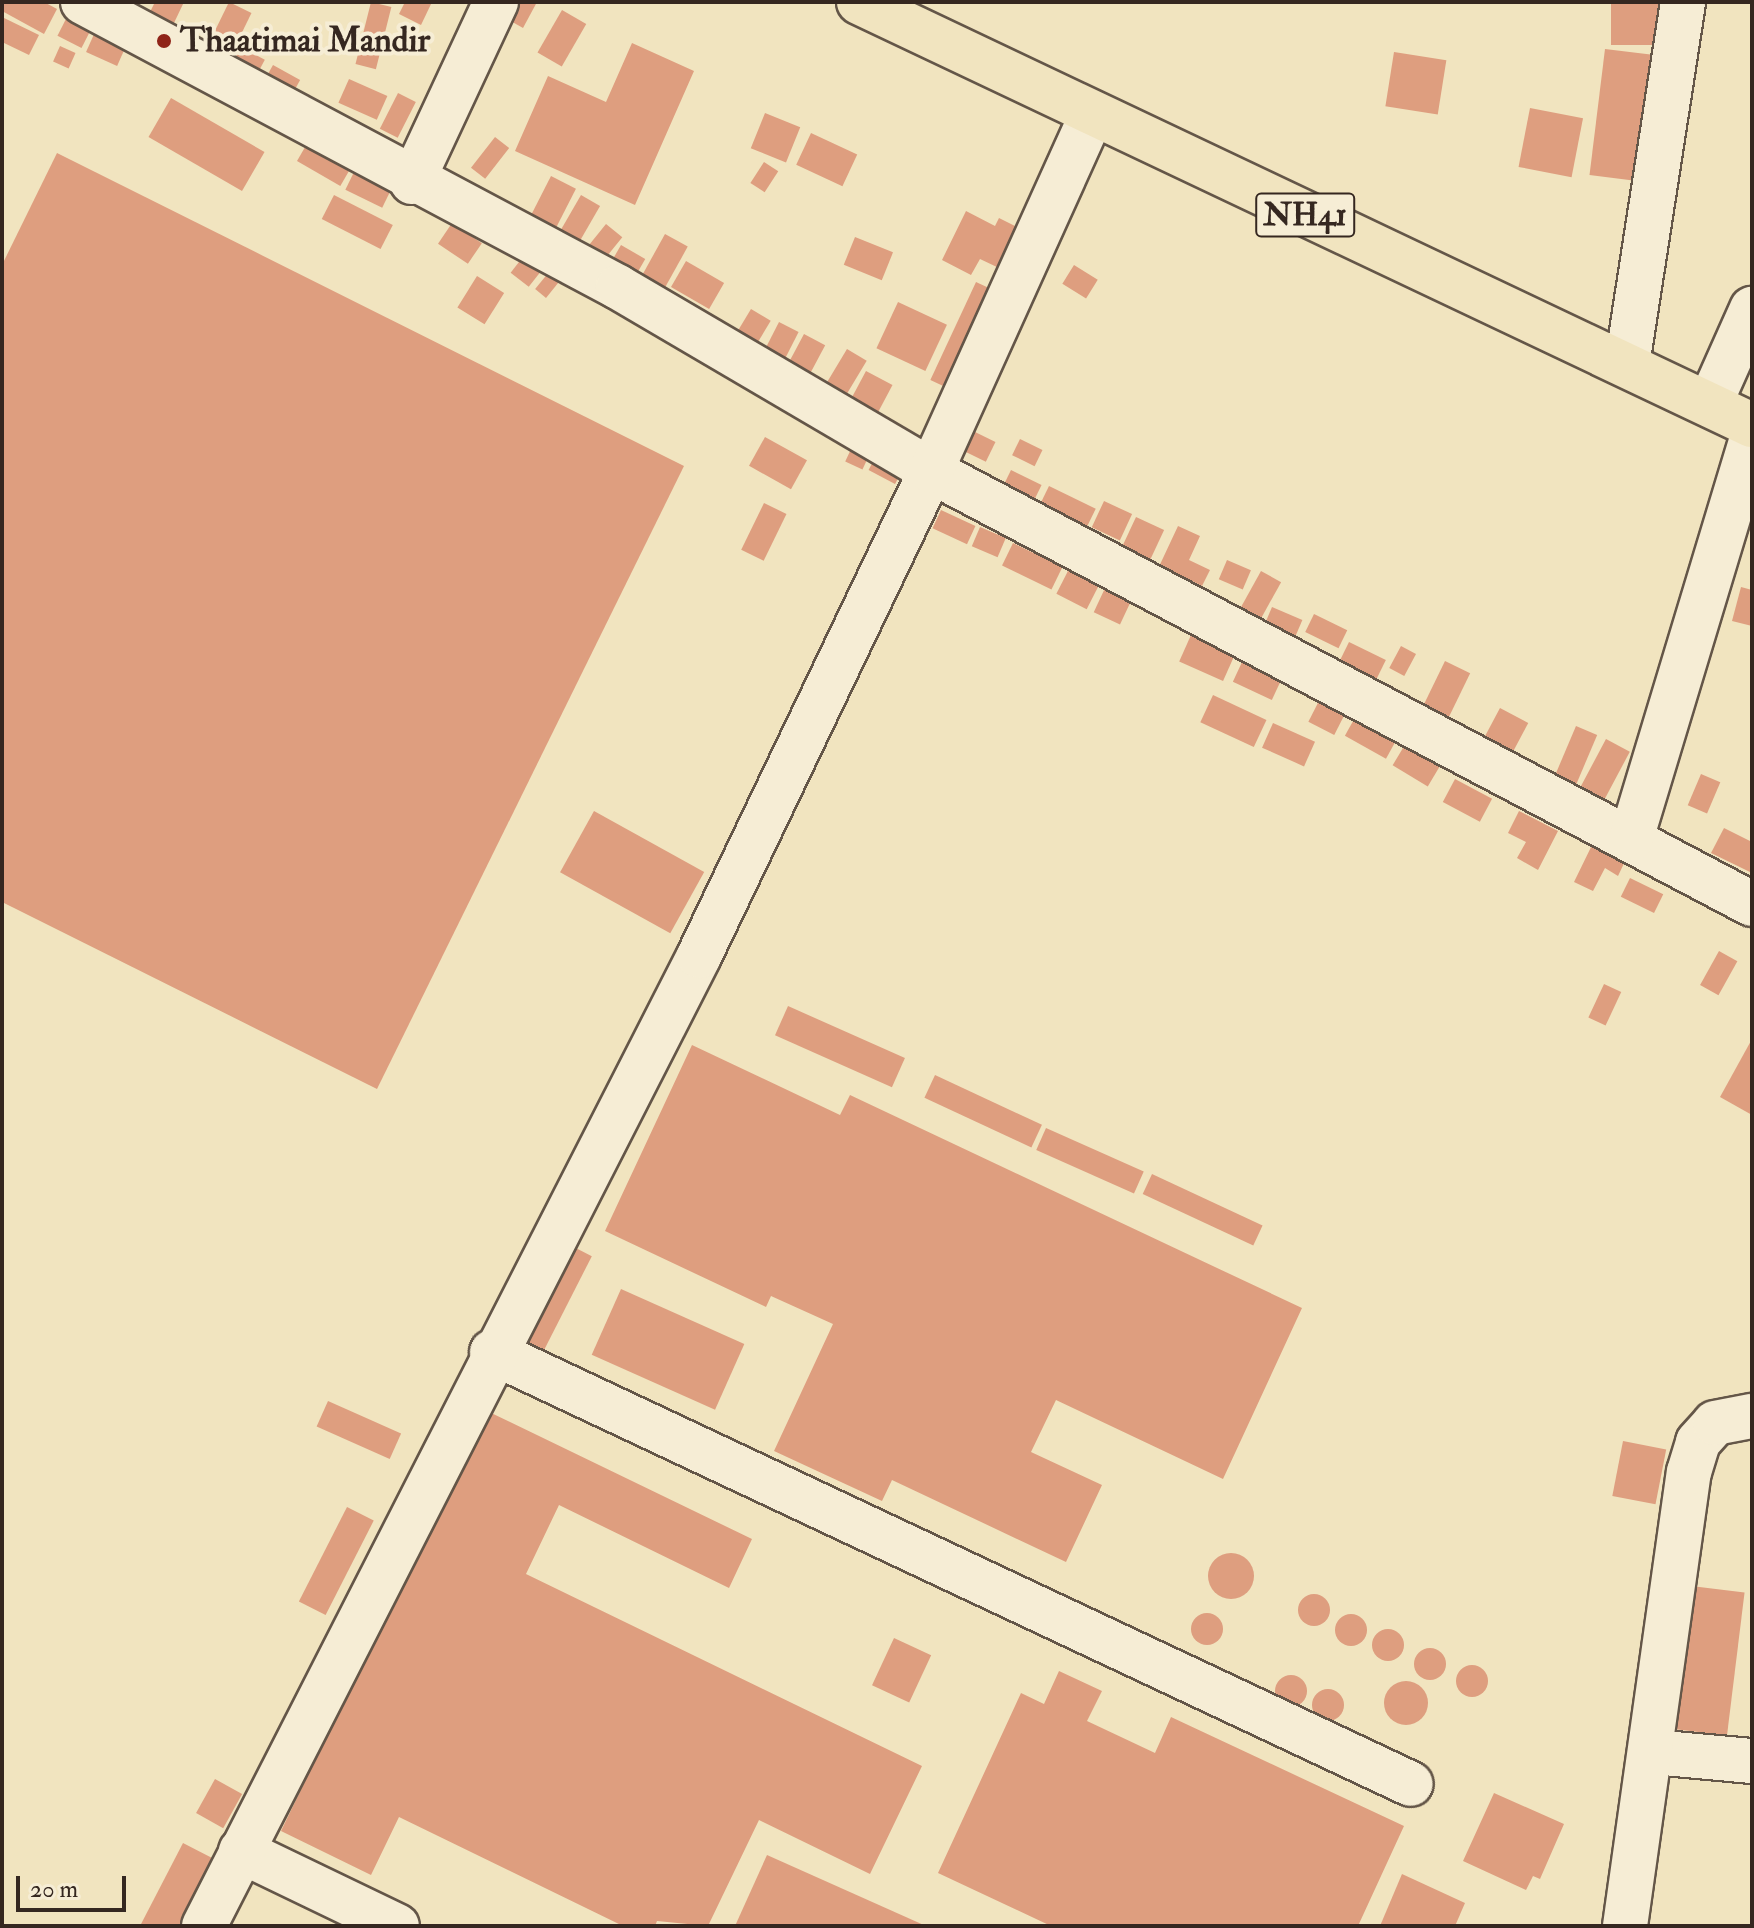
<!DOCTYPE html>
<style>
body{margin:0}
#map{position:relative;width:1754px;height:1928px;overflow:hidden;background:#f1e4bf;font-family:"IM FELL Double Pica",serif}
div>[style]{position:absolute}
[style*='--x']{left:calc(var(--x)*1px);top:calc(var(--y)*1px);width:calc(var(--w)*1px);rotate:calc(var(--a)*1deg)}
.building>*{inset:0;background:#de9e7f;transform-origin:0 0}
.round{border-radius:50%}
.roads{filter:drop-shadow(2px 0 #645648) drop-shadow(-2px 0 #645648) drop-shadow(0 2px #645648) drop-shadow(0 -2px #645648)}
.minor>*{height:44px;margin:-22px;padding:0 22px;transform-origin:22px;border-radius:22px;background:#f6edd5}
.highway>*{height:44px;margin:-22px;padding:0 22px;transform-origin:22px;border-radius:22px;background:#f1e4bf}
.dots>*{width:22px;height:22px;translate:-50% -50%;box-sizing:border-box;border:4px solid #f6edd5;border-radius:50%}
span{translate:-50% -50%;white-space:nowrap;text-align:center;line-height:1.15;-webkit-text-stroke:8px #f6edd5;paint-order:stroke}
.shield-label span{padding:2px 6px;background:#f6edd5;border:2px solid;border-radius:6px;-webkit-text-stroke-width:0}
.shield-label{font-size:32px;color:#352720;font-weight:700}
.poi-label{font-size:34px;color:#352720;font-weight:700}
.left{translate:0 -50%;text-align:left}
.frame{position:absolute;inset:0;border:4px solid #352720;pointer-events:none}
.scale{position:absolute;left:16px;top:1876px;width:110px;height:36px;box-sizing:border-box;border:4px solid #352720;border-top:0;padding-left:10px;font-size:24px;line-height:28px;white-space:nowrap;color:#352720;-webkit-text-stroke:6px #f6edd5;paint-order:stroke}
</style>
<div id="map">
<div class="building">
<div style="clip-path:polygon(2px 2px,44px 2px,57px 9px,44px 34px,2px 11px)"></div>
<div style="clip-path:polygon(155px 2px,184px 2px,173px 25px,149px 14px)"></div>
<div style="left:229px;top:2px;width:25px;height:49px;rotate:26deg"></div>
<div style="left:371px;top:2px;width:21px;height:64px;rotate:14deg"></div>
<div style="clip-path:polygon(405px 2px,432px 2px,421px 25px,399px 14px)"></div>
<div style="clip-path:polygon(516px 2px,537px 2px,523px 28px,507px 19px)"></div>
<div style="left:1611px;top:2px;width:57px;height:43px"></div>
<div style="left:562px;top:10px;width:28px;height:49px;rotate:30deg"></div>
<div style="clip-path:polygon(2px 17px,39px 35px,29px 55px,2px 42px)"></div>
<div style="left:67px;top:17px;width:27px;height:21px;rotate:27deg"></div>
<div style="left:95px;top:32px;width:34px;height:22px;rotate:24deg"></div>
<div style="clip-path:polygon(632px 43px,694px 71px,635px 205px,515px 151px,548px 76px,606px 102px)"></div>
<div style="left:60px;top:46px;width:17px;height:17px;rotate:24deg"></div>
<div style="left:241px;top:47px;width:27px;height:22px;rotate:28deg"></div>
<div style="left:1605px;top:49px;width:52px;height:127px;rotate:7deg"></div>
<div style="left:1394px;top:52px;width:53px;height:55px;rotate:9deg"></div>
<div style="left:273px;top:65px;width:31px;height:23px;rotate:29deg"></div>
<div style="left:349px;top:79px;width:42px;height:26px;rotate:24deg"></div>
<div style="left:398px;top:93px;width:20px;height:40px;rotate:27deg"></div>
<div style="left:171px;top:98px;width:108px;height:45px;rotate:30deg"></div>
<div style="left:1530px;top:108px;width:54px;height:60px;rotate:11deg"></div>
<div style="left:765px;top:113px;width:38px;height:38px;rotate:22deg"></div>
<div style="left:811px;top:133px;width:51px;height:35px;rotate:25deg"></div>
<div style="left:495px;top:137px;width:18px;height:39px;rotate:38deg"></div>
<div style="left:308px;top:142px;width:50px;height:22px;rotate:30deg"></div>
<div style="clip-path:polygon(57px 153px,684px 466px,377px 1089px,2px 902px,2px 265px)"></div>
<div style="left:764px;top:162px;width:17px;height:25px;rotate:33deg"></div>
<div style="left:355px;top:170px;width:41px;height:22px;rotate:26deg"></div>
<div style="left:551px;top:176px;width:28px;height:62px;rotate:27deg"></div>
<div style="left:334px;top:195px;width:66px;height:27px;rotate:27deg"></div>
<div style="left:581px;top:195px;width:22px;height:56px;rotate:30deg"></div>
<div style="clip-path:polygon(966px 211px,995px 226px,999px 218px,1019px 228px,999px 268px,980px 259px,971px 275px,942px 260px)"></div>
<div style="left:452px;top:223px;width:36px;height:25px;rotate:34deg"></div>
<div style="left:606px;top:224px;width:21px;height:33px;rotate:39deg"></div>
<div style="left:665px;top:234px;width:26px;height:58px;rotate:29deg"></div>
<div style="left:855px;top:237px;width:41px;height:30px;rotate:22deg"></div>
<div style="left:621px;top:245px;width:28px;height:28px;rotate:30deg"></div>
<div style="left:526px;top:253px;width:23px;height:25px;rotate:38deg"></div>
<div style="left:686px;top:261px;width:44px;height:30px;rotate:30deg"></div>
<div style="left:1074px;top:265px;width:28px;height:22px;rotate:32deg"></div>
<div style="left:549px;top:272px;width:14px;height:22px;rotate:39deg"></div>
<div style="left:477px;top:276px;width:32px;height:37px;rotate:32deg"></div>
<div style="left:976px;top:282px;width:19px;height:108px;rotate:25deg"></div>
<div style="left:898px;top:302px;width:54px;height:51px;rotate:25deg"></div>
<div style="left:751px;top:309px;width:23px;height:43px;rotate:31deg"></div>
<div style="left:779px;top:322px;width:22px;height:42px;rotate:27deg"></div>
<div style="left:804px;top:334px;width:24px;height:40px;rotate:28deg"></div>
<div style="left:847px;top:349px;width:23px;height:44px;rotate:31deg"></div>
<div style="left:866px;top:371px;width:30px;height:31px;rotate:28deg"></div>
<div style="left:973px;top:431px;width:25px;height:22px;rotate:26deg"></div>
<div style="left:765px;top:437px;width:48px;height:33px;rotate:29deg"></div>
<div style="left:1020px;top:439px;width:25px;height:18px;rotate:26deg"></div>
<div style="left:852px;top:447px;width:19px;height:16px;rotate:25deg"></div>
<div style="left:877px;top:454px;width:30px;height:18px;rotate:28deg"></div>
<div style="left:1011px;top:470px;width:34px;height:20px;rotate:26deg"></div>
<div style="left:1049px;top:486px;width:52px;height:25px;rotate:26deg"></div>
<div style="left:1104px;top:501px;width:31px;height:29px;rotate:25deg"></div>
<div style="left:764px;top:503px;width:25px;height:52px;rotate:26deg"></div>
<div style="left:941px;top:510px;width:38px;height:20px;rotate:25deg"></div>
<div style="left:1136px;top:517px;width:31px;height:32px;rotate:25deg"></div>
<div style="clip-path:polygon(1178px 526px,1200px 536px,1189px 560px,1210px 570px,1202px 586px,1182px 576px,1179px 584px,1156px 573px)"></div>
<div style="left:980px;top:527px;width:28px;height:21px;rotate:23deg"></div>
<div style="left:1013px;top:543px;width:55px;height:25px;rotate:26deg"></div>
<div style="left:1227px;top:560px;width:26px;height:21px;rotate:23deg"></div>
<div style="left:1070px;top:567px;width:34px;height:30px;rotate:27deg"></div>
<div style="left:1261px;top:571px;width:23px;height:50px;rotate:29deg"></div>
<div style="left:1106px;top:586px;width:29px;height:29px;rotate:25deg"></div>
<div style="clip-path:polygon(1741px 587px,1752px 590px,1752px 626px,1732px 621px)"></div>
<div style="left:1272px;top:607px;width:33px;height:20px;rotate:23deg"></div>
<div style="left:1314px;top:614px;width:37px;height:20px;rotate:26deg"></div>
<div style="left:1191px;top:635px;width:48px;height:29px;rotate:24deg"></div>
<div style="left:1349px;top:642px;width:41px;height:21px;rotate:26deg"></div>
<div style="left:1401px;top:646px;width:17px;height:25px;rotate:28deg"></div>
<div style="left:1243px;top:660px;width:43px;height:24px;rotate:25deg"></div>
<div style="left:1445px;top:661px;width:28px;height:53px;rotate:26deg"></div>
<div style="left:1213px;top:695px;width:59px;height:30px;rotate:25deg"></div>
<div style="left:1322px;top:695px;width:29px;height:30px;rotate:27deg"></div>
<div style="left:1500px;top:708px;width:32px;height:36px;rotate:28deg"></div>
<div style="left:1357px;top:714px;width:47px;height:25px;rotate:29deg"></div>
<div style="left:1273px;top:723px;width:46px;height:27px;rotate:24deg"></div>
<div style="left:1576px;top:726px;width:23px;height:54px;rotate:23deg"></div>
<div style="left:1606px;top:739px;width:27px;height:60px;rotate:28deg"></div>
<div style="left:1406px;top:743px;width:41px;height:26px;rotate:31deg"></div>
<div style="left:1701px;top:774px;width:21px;height:34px;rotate:23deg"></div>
<div style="left:1455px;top:779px;width:42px;height:26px;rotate:28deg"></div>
<div style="left:594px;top:811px;width:126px;height:70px;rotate:29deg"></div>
<div style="clip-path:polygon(1519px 811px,1558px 831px,1538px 870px,1517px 858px,1526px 842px,1508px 833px)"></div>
<div style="clip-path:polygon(1724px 828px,1752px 842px,1752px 873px,1711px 853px)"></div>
<div style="clip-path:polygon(1594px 841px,1627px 857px,1618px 876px,1605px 868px,1593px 891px,1574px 882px)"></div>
<div style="left:1630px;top:878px;width:37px;height:21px;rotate:26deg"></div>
<div style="left:1719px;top:951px;width:21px;height:39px;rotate:29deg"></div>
<div style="left:1604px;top:984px;width:19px;height:37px;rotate:25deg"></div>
<div style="left:788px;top:1006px;width:128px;height:32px;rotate:24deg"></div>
<div style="clip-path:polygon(1752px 1039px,1752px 1115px,1720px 1097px)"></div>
<div style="clip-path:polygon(692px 1045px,840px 1115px,850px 1095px,1302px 1308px,1223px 1479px,1056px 1400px,1031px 1452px,1102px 1485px,1066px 1562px,892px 1480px,882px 1501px,774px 1451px,833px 1324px,771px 1296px,766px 1307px,605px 1231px)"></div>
<div style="left:935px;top:1075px;width:118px;height:25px;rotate:25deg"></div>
<div style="left:1046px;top:1128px;width:107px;height:24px;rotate:24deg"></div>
<div style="left:1152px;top:1174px;width:122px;height:22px;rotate:25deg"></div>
<div style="left:566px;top:1243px;width:29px;height:115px;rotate:27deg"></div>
<div style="left:621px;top:1289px;width:135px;height:72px;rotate:24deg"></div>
<div style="left:328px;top:1401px;width:80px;height:28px;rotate:24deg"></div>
<div style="clip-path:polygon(485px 1410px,752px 1539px,729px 1588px,559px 1505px,526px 1574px,922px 1766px,870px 1874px,759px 1820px,708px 1926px,657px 1921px,655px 1926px,623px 1926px,399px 1817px,371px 1875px,281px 1831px)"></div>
<div style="left:1623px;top:1441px;width:44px;height:56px;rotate:11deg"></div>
<div style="left:347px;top:1507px;width:30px;height:106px;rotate:27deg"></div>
<div class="round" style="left:1208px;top:1553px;width:46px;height:46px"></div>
<div style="left:1683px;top:1585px;width:62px;height:144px;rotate:7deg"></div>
<div class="round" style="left:1298px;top:1594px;width:32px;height:32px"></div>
<div class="round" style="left:1191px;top:1613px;width:32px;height:32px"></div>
<div class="round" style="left:1335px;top:1614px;width:32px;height:32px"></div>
<div class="round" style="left:1372px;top:1629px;width:32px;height:32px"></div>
<div style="left:894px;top:1638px;width:41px;height:52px;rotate:25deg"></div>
<div class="round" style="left:1414px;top:1648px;width:32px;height:32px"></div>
<div class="round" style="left:1456px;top:1665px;width:32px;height:32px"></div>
<div style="clip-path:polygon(1059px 1671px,1102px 1691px,1087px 1721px,1155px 1753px,1171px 1717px,1404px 1826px,1358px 1926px,1051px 1926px,938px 1873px,1021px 1693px,1044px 1704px)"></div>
<div class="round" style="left:1275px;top:1675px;width:32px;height:32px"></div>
<div class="round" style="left:1384px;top:1681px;width:44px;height:44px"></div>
<div class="round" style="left:1312px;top:1689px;width:32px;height:32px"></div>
<div style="left:215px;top:1779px;width:31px;height:39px;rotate:29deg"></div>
<div style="clip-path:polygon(1494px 1793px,1564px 1824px,1540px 1879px,1533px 1876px,1526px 1890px,1463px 1861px)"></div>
<div style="clip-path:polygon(183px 1843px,216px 1860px,181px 1926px,140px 1926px)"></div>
<div style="clip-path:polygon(767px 1855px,926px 1926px,735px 1926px)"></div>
<div style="clip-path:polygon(1402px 1874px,1465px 1903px,1455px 1926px,1380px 1926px)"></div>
</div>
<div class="roads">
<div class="minor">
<div style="--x:83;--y:2;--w:606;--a:28.04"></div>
<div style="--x:618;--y:287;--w:363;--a:30.4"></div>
<div style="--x:931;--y:471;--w:928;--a:27.81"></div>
<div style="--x:412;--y:182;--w:199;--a:-65"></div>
<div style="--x:1627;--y:364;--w:366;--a:-81.2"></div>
<div style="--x:1711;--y:401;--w:101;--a:-66"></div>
<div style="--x:1631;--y:839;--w:420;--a:-73.2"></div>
<div style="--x:492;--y:1352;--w:1015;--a:25.18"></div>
<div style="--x:1653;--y:1752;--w:99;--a:5.2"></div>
<div style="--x:241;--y:1851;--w:173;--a:25.7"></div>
<div style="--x:204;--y:1926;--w:1089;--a:-62.96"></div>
<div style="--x:699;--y:956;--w:538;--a:-64.44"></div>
<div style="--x:931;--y:471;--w:389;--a:-65.7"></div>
<div style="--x:1625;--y:1926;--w:458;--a:-82"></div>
<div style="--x:1689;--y:1472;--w:31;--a:-73"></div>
<div style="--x:1698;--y:1442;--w:25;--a:-48"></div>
<div style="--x:1715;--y:1423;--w:38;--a:-11"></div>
</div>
<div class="highway">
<div style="--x:859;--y:2;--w:988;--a:25.35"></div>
</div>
</div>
<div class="dots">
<div style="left:164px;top:41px;background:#8f2418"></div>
</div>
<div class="shield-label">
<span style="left:1305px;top:215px">NH41</span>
</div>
<div class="poi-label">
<span class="left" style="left:180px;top:41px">Thaatimai Mandir</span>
</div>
<div class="frame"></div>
<div class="scale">20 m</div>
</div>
